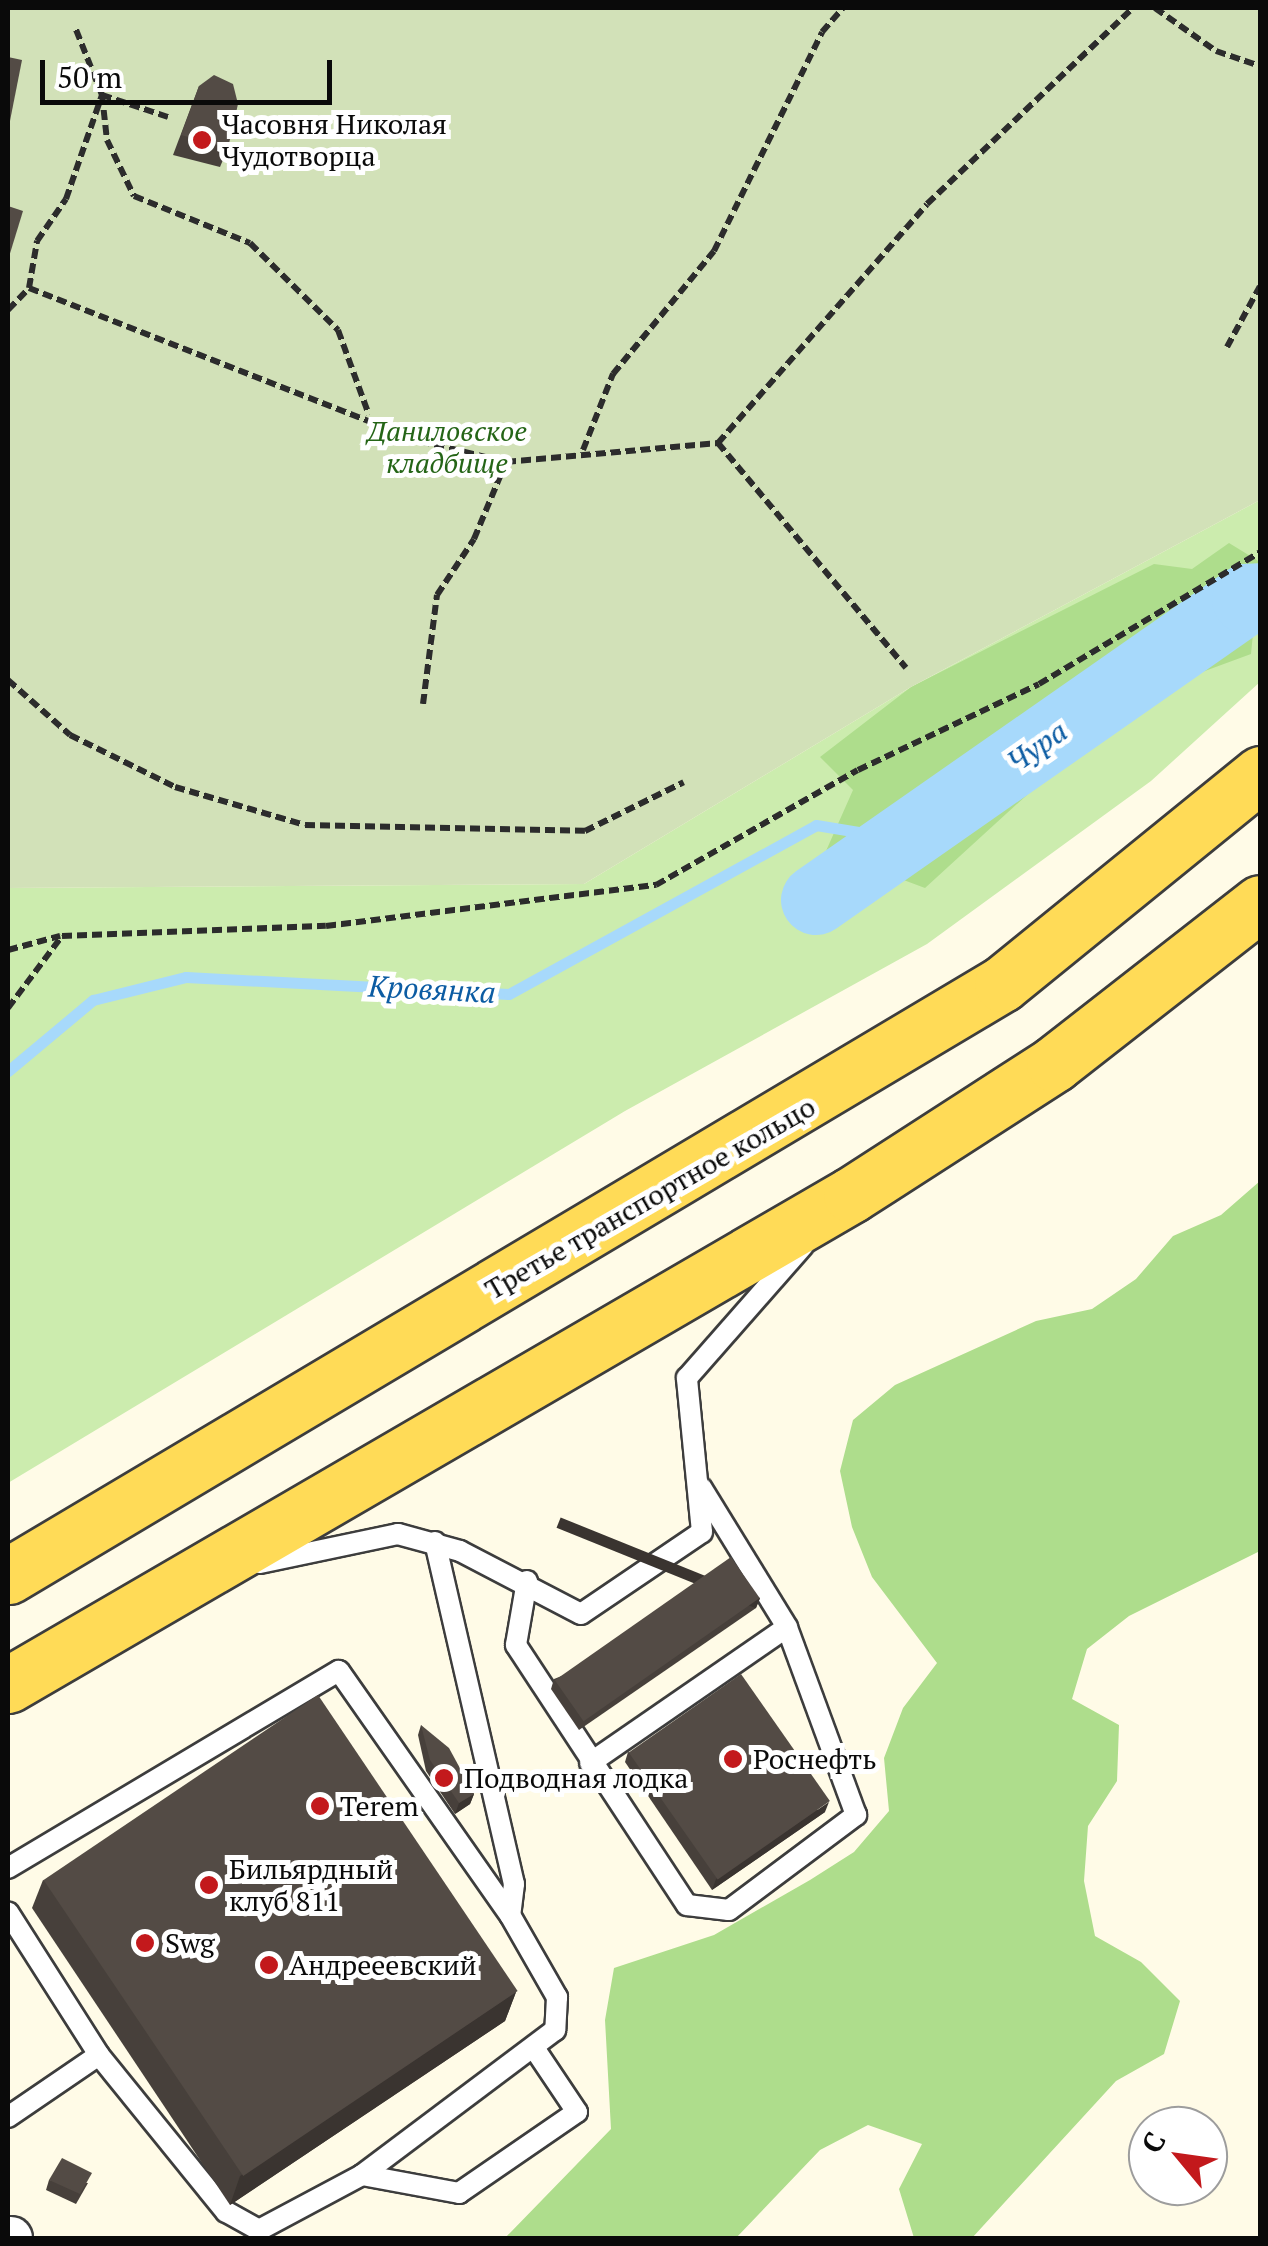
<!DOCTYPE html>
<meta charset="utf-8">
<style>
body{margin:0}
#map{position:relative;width:1268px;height:2246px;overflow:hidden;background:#fffbe7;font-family:"PT Serif",serif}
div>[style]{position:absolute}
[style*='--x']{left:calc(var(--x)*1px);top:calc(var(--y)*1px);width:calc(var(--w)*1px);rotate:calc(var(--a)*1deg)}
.green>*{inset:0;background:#ccecae}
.forest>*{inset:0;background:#aedd8c}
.cemetery>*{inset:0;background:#d2e1b8}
.stream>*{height:11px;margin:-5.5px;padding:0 5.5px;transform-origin:5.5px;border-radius:5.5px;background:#a7d9fb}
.river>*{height:70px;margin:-35px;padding:0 35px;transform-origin:35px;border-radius:35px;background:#a7d9fb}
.path>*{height:6px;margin-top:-3px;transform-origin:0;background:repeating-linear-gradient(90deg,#2c2c2c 0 10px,transparent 0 15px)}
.roads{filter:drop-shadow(2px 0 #3d3d3d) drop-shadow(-2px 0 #3d3d3d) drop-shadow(0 2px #3d3d3d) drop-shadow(0 -2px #3d3d3d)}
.lane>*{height:20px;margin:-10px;padding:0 10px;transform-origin:10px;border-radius:10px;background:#fff}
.street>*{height:42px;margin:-21px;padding:0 21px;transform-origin:21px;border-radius:21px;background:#fff}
.primary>*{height:55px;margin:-27.5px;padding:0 27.5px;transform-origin:27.5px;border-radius:27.5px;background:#ffdb57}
.wall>*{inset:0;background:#47403b}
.shaded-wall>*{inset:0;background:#3a3430;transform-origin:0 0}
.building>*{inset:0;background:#534b45;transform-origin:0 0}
.dots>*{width:28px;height:28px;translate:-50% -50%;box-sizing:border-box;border:5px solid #fff;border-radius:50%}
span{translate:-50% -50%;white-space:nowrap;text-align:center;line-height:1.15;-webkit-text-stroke:10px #fff;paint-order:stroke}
.poi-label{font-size:28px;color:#0a0a0a}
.left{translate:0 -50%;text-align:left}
.park-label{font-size:28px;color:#256517;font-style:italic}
.street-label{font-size:28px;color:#0a0a0a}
.water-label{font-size:30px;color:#0c5ca3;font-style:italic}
.frame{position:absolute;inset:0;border:10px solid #0a0a0a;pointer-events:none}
.north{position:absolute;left:1128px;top:2106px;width:100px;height:100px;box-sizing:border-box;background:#fff;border:2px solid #9d9d9d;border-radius:50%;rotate:299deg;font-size:28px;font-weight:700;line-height:40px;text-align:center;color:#0a0a0a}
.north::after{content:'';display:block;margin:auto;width:35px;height:45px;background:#c3191c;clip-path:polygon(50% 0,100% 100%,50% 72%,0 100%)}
.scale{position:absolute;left:40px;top:60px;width:292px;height:45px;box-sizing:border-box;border:5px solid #0a0a0a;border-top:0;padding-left:12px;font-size:30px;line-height:35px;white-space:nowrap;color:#0a0a0a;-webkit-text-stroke:8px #fff;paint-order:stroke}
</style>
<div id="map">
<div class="green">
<div style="clip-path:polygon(1260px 500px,1260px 682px,1151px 781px,927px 944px,625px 1111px,8px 1483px,8px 888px,584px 884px,911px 687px)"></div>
</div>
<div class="forest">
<div style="clip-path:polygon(1229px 543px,1260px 562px,1251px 654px,1175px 682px,1075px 751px,925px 888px,826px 851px,853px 790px,820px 757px,911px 687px,1154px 564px,1192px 569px)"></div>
<div style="clip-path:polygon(1260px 1181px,1260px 1551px,1129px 1616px,1087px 1649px,1072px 1699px,1119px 1725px,1117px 1781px,1088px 1826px,1084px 1881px,1095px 1936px,1141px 1962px,1180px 2001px,1164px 2054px,1116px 2081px,972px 2238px,914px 2238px,899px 2189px,922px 2144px,868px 2125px,820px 2150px,736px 2238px,505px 2238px,611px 2129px,605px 2020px,614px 1968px,714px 1935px,810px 1880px,854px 1852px,889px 1811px,884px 1758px,903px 1708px,937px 1663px,872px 1577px,852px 1527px,840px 1471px,853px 1420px,895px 1385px,1036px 1321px,1092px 1309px,1136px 1279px,1173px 1236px,1221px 1215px)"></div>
</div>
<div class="cemetery">
<div style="clip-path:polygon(8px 8px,1260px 8px,1260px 500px,911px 687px,584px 884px,8px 888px)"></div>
</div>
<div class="stream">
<div style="--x:8;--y:1071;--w:111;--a:-39.9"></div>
<div style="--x:93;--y:1000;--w:96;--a:-13.9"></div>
<div style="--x:186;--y:977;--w:323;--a:3"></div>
<div style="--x:509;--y:994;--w:350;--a:-28.8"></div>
<div style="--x:816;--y:825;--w:86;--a:9.4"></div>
</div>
<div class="river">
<div style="--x:816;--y:900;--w:526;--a:-34.93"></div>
<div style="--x:1247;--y:599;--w:13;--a:-4"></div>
</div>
<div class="path">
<div style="--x:1155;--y:8;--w:75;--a:35.2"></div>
<div style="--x:1216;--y:51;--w:46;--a:18.8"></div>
<div style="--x:168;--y:117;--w:70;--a:-161.6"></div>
<div style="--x:102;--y:95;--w:45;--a:83.7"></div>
<div style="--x:107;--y:140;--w:62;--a:64.3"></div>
<div style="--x:134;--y:196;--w:125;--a:22.1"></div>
<div style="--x:250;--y:243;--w:124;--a:44.7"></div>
<div style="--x:338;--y:330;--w:90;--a:70"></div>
<div style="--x:29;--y:288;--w:420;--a:21.4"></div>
<div style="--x:420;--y:441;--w:89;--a:13.7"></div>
<div style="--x:506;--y:462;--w:213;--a:-5.1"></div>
<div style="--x:718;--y:443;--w:317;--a:-48.8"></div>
<div style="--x:927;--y:204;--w:284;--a:-43.6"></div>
<div style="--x:8;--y:310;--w:30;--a:-46"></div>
<div style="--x:29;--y:288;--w:48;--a:-80.3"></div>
<div style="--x:37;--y:241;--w:51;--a:-55.4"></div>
<div style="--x:66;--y:199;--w:110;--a:-70.9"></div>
<div style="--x:102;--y:95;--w:73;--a:-111.7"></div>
<div style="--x:1227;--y:347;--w:69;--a:-61.6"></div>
<div style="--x:718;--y:443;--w:293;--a:50.1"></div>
<div style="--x:583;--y:450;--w:82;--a:-68.5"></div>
<div style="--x:613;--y:374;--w:159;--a:-50.6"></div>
<div style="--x:714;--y:251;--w:244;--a:-63.7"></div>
<div style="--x:822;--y:32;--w:32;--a:-49"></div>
<div style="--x:8;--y:680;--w:83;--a:41.6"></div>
<div style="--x:70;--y:735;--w:117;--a:26.3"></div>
<div style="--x:175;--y:787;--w:135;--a:16.3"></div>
<div style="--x:305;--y:825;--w:280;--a:1.2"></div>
<div style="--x:585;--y:831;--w:110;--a:-26.3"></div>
<div style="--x:423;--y:704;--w:110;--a:-82.7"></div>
<div style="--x:437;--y:595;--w:67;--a:-56.5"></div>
<div style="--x:474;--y:539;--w:83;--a:-67.4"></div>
<div style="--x:8;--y:950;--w:54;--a:-15.1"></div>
<div style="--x:8;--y:1008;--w:90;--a:-53.1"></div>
<div style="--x:62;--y:936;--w:264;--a:-2.2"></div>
<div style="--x:326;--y:926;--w:333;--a:-7.1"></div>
<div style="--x:656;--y:885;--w:232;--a:-29.7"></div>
<div style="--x:858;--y:770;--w:200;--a:-25.4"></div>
<div style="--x:1039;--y:684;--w:257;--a:-30.8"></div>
</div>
<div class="roads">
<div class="lane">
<div style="--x:435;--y:1542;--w:351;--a:77"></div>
<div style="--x:514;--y:1884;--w:31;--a:97"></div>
<div style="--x:260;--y:1563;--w:141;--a:-11.9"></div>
<div style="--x:398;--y:1534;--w:64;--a:15.3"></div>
<div style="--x:460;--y:1551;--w:136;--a:27.5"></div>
<div style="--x:581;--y:1614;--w:146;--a:-34.1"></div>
<div style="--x:702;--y:1532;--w:155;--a:-95.6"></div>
<div style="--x:687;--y:1378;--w:176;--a:-48.7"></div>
<div style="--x:527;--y:1581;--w:65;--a:99.8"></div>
<div style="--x:516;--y:1645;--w:311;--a:56.7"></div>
<div style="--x:687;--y:1905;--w:42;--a:6.8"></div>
<div style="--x:729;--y:1910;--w:159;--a:-36.8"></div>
<div style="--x:856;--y:1815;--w:200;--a:-110.2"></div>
<div style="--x:787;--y:1627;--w:164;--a:-121.6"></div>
<div style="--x:590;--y:1763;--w:239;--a:-34.6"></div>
<div style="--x:8;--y:1868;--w:385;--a:-30.8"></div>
<div style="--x:339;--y:1671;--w:298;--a:55"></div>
<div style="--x:510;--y:1915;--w:95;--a:60.2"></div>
<div style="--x:557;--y:1997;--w:33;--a:93"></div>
<div style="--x:555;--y:2030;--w:241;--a:143.1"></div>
<div style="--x:362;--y:2175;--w:117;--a:151.9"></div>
<div style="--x:259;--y:2230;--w:38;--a:-151"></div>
<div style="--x:226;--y:2212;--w:202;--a:-129"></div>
<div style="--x:99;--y:2055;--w:169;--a:-122.5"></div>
<div style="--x:8;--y:2117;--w:110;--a:-34.3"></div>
<div style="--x:362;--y:2175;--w:99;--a:10.5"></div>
<div style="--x:459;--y:2193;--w:143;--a:-34.5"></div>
<div style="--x:577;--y:2112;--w:73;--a:-123.9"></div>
</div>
<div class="street">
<div style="--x:8;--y:2238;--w:3;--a:0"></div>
</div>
<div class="primary">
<div style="--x:8;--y:1576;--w:1157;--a:-30.78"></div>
<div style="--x:1002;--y:984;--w:333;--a:-39.1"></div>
<div style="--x:8;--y:1685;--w:975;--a:-30.17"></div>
<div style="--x:851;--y:1195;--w:242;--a:-32.8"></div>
<div style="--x:1054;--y:1064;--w:261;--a:-38"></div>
</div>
</div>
<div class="wall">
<div style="clip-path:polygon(199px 86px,228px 148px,220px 167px,173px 155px)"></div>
<div style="clip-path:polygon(760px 1598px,756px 1608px,579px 1730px,551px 1689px,554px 1679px)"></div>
<div style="clip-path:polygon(421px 1725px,474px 1794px,470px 1804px,455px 1814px,426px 1771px,418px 1735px)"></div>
<div style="clip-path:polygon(628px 1752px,825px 1812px,712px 1890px,625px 1762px)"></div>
<div style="clip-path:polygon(43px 1880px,516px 1992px,505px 2021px,230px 2205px,32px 1908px)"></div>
<div style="clip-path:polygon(49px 2180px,88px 2183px,76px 2204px,46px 2190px)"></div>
</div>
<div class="shaded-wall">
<div style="left:760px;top:1598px;width:11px;height:215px;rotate:112deg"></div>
<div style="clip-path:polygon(474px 1794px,470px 1804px,455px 1814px,459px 1803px)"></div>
<div style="clip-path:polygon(829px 1802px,825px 1812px,712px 1890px,716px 1879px)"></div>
<div style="clip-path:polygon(516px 1992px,505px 2021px,230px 2205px,240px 2176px)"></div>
</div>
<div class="building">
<div style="clip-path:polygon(8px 57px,22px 60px,8px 131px)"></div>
<div style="clip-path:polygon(214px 75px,233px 84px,238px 104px,228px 148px,181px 135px,199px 86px)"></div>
<div style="clip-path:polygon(8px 206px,23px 211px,8px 260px)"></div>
<div style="left:731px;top:1557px;width:50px;height:215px;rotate:55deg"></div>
<div style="left:741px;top:1674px;width:155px;height:137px;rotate:55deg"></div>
<div style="left:318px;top:1695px;width:357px;height:331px;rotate:56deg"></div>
<div style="clip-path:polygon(421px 1725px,449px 1748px,474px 1794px,459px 1803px,430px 1760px)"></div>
<div style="clip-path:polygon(62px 2158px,92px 2173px,80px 2194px,49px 2180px)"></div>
</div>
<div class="dots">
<div style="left:202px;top:140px;background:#c3191c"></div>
<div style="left:733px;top:1759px;background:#c3191c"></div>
<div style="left:444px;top:1778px;background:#c3191c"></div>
<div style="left:320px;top:1806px;background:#c3191c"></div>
<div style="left:209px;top:1885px;background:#c3191c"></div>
<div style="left:145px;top:1943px;background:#c3191c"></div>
<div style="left:269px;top:1965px;background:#c3191c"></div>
</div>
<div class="poi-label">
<span class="left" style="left:222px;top:140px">Часовня Николая<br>Чудотворца</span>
<span class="left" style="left:753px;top:1759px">Роснефть</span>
<span class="left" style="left:464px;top:1778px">Подводная лодка</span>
<span class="left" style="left:340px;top:1806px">Terem</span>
<span class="left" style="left:229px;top:1885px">Бильярдный<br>клуб 811</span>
<span class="left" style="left:165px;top:1943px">Swg</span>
<span class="left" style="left:289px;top:1965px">Андрееевский</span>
</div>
<div class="park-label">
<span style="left:447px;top:447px">Даниловское<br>кладбище</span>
</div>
<div class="street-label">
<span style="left:650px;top:1198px;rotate:-30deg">Третье транспортное кольцо</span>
</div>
<div class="water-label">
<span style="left:1037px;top:746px;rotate:-35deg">Чура</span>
<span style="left:432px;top:989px;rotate:3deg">Кровянка</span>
</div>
<div class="frame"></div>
<div class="north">С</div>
<div class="scale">50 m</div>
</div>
